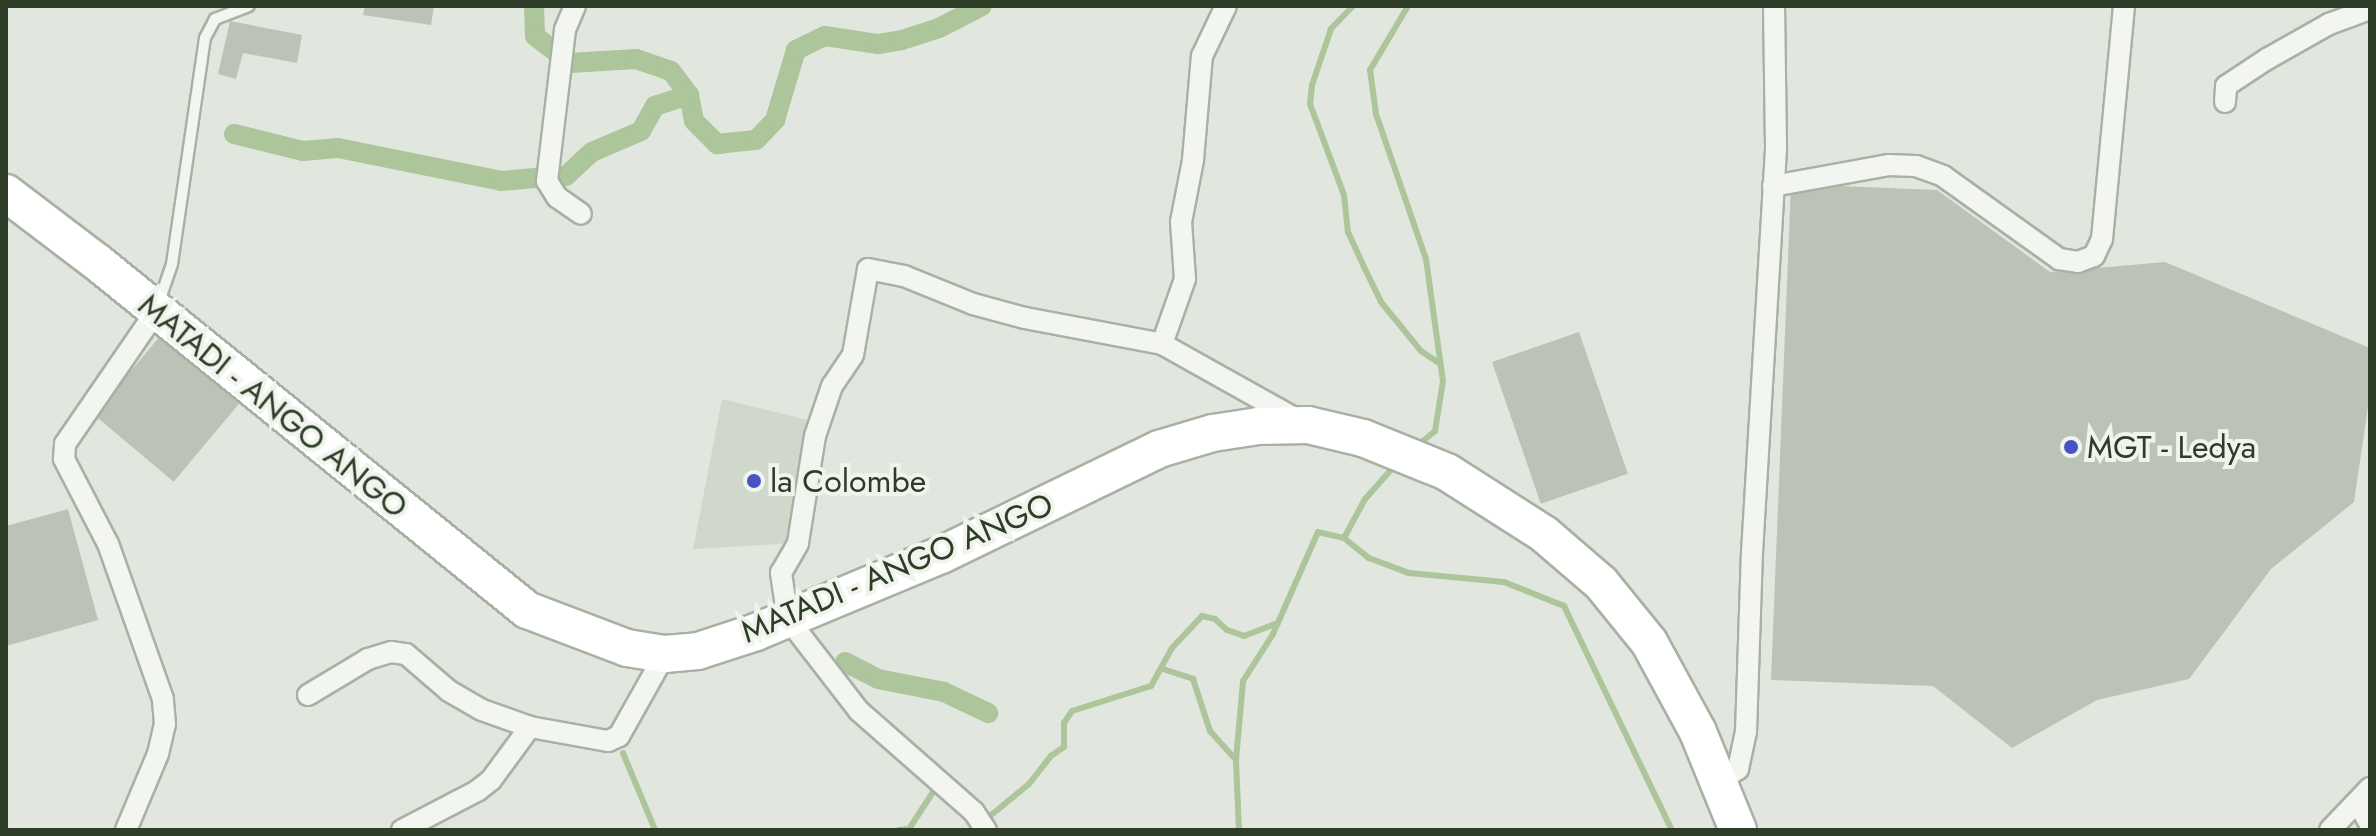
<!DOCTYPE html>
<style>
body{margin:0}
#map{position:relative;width:2376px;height:836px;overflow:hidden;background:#e1e7de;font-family:Jost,sans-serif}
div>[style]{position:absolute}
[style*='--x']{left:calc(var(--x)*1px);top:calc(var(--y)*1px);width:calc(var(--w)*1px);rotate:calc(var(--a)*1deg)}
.built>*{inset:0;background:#d0d8cc}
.stream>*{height:6px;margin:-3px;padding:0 3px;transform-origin:3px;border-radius:3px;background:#acc59a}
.canal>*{height:20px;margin:-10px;padding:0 10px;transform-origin:10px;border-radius:10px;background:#acc59a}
.building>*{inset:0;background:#bac3b5;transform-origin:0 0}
.roads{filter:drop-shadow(2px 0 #a8b1a4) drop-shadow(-2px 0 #a8b1a4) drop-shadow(0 2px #a8b1a4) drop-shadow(0 -2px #a8b1a4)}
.lane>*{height:10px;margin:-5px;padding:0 5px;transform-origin:5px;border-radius:5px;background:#f2f5f0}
.street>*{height:20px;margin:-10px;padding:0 10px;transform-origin:10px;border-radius:10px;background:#f2f5f0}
.highway>*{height:36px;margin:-18px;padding:0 18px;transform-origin:18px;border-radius:18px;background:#fff}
.dots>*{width:22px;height:22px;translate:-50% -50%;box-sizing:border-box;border:4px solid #f0f4ed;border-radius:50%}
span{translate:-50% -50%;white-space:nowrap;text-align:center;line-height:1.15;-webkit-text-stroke:8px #f0f4ed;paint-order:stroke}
.street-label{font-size:32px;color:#2e3d28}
.poi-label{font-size:32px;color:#2e3d28}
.left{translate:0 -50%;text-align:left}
.frame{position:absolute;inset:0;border:8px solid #2e3d28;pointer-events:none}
</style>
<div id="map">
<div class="built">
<div style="clip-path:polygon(722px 399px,808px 420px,798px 543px,693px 549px)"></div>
</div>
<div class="stream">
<div style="--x:1353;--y:6;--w:32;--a:134"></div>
<div style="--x:1331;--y:29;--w:59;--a:108.7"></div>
<div style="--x:1312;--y:85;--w:19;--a:96"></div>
<div style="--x:1310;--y:104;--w:97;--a:69.5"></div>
<div style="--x:1344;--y:195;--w:37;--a:84"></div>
<div style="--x:1348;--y:232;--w:41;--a:65.3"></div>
<div style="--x:1365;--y:269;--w:37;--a:64"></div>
<div style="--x:1381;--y:302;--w:63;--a:50.8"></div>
<div style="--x:1421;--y:351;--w:23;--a:34"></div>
<div style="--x:1408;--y:6;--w:74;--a:120.7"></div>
<div style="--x:1370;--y:70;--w:44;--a:82.2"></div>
<div style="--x:1376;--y:114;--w:153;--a:71"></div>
<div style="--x:1426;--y:259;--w:123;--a:82.1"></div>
<div style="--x:1443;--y:381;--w:51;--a:99.1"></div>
<div style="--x:1435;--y:431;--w:23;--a:140"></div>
<div style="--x:1397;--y:463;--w:48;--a:131.6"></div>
<div style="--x:1365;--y:499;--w:44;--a:118.3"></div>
<div style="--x:1344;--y:538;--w:32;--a:39"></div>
<div style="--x:1369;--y:558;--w:43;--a:20.6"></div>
<div style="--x:1409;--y:573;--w:95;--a:5.4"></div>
<div style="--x:1504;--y:582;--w:65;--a:21.8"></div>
<div style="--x:1564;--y:606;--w:249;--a:64.3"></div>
<div style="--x:1163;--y:669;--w:32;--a:18"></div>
<div style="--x:1193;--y:679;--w:55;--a:71.9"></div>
<div style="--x:1210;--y:731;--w:39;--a:48"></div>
<div style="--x:623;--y:753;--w:83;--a:67.4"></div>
<div style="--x:990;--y:816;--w:50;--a:-39.4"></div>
<div style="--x:1029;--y:784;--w:36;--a:-52"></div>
<div style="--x:1051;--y:756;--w:16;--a:-35"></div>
<div style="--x:1064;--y:747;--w:24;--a:-90"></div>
<div style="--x:1064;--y:723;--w:14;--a:-56"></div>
<div style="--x:1072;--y:711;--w:83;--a:-17.6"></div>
<div style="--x:1151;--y:686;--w:43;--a:-61.1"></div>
<div style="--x:1172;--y:648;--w:44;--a:-46.8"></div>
<div style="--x:1202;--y:616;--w:13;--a:13"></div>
<div style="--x:1215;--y:619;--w:16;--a:43"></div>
<div style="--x:1227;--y:630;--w:18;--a:19"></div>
<div style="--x:1244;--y:636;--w:36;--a:-21"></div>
<div style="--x:899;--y:830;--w:10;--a:-6"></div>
<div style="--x:909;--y:829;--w:48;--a:-57"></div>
<div style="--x:1239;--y:830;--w:70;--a:-92.5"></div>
<div style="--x:1236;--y:760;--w:79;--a:-84.9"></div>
<div style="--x:1243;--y:681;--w:56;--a:-57.4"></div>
<div style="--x:1273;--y:634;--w:111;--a:-66.2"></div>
<div style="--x:1318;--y:532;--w:27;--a:13"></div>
</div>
<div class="canal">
<div style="--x:534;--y:6;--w:30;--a:88"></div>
<div style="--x:535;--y:36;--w:44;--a:37.6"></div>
<div style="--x:570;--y:63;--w:66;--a:-3.5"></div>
<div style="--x:636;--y:59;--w:37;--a:19"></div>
<div style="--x:671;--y:71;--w:30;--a:53"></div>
<div style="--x:689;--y:95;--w:26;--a:79"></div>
<div style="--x:694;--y:121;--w:33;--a:45"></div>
<div style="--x:717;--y:144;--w:39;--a:-6"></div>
<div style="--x:756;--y:140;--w:28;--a:-46"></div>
<div style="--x:775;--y:120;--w:73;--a:-73.3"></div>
<div style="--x:796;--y:50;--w:32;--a:-26"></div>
<div style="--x:825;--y:36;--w:54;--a:8.6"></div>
<div style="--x:878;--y:44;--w:24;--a:-9"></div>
<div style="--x:902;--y:40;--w:39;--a:-18"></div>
<div style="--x:939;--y:28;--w:48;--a:-27.1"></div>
<div style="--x:234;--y:134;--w:71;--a:13.8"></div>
<div style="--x:303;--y:151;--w:35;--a:-5"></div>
<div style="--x:338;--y:148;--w:166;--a:11.4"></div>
<div style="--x:501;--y:181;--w:46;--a:-5"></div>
<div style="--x:547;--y:177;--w:19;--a:-3"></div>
<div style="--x:566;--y:176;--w:35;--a:-43"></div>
<div style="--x:592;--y:152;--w:53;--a:-23.2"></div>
<div style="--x:641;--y:131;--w:29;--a:-61"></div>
<div style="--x:655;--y:106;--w:36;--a:-18"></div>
<div style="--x:845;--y:662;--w:37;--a:27"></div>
<div style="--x:878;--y:679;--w:67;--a:11.1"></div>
<div style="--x:944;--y:692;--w:49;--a:25.5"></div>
</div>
<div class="building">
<div style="clip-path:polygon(365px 6px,434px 6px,431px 25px,363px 15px)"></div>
<div style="clip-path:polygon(230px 21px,302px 35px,297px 63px,243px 53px,236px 79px,218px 74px)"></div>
<div style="clip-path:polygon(1791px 184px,1937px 190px,2050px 272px,2165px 262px,2370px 348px,2370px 393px,2354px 502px,2271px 569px,2189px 679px,2097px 700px,2012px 748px,1933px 686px,1771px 680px)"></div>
<div style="left:166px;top:329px;width:104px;height:112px;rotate:40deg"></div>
<div style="left:1579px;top:332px;width:150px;height:92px;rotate:71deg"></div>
<div style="clip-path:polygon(68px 509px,98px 620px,6px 646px,6px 526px)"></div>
</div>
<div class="roads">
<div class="lane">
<div style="--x:158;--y:305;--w:43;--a:-71.1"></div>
<div style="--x:172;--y:264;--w:228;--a:-81.7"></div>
<div style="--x:205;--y:38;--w:21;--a:-62"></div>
<div style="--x:215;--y:19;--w:36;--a:-21"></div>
</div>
<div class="street">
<div style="--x:575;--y:6;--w:26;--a:113"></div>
<div style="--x:565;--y:30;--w:152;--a:96.8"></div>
<div style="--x:547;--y:181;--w:19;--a:58"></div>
<div style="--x:557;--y:197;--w:29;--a:35"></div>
<div style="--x:2225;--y:102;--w:16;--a:-86"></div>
<div style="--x:2226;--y:86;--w:49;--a:-33.4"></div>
<div style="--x:2267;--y:59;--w:71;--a:-29.4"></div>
<div style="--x:2329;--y:24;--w:44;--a:-20.1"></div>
<div style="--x:1773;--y:186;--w:117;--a:-10.3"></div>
<div style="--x:1888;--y:165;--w:28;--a:2"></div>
<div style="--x:1916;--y:166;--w:29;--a:20"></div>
<div style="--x:1943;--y:176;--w:143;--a:35.6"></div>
<div style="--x:2059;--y:259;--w:19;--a:9"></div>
<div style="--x:2078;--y:262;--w:17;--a:-21"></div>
<div style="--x:2094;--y:256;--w:19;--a:-65"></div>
<div style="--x:2102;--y:239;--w:234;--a:-84.6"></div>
<div style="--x:1162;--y:344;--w:69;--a:-70.5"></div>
<div style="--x:1185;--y:279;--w:57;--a:-94"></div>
<div style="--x:1181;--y:222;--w:63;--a:-79"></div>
<div style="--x:1193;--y:160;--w:104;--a:-85.1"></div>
<div style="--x:1202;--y:56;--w:55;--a:-64.4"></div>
<div style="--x:308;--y:695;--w:70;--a:-31"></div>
<div style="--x:368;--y:659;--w:24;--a:-17"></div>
<div style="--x:391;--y:652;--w:15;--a:8"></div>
<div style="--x:406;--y:654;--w:57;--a:40.7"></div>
<div style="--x:449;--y:691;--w:38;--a:30"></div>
<div style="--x:482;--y:710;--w:51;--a:19.5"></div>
<div style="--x:530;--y:727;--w:79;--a:10.2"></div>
<div style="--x:608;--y:741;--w:12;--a:-24"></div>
<div style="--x:619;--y:736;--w:94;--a:-60.7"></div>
<div style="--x:1720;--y:781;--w:22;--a:-34"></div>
<div style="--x:1738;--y:769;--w:38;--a:-78"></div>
<div style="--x:1746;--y:732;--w:179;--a:-88.1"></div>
<div style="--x:1752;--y:553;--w:407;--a:-86.6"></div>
<div style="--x:1776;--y:147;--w:141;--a:-90.8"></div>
<div style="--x:2358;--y:802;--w:26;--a:62"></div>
<div style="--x:126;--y:830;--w:82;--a:-67.2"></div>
<div style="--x:158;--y:754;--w:31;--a:-77"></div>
<div style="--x:165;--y:724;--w:25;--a:-95"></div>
<div style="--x:163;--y:699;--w:164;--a:-109.5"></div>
<div style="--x:108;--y:544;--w:96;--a:-117.4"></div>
<div style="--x:64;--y:459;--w:15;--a:-86"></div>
<div style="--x:65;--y:444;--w:163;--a:-55.5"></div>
<div style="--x:402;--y:830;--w:85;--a:-27.5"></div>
<div style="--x:477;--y:791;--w:18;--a:-38"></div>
<div style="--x:491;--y:780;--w:66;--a:-53.7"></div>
<div style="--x:986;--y:830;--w:22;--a:-124"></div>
<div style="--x:974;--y:812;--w:153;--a:-138.7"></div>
<div style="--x:859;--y:711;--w:116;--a:-127.7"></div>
<div style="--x:788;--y:619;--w:47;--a:-98.7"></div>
<div style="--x:781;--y:573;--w:34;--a:-60"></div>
<div style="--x:798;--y:543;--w:108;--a:-81"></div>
<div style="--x:815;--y:436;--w:53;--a:-71.2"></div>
<div style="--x:832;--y:386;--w:37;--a:-56"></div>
<div style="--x:853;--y:355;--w:87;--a:-80.1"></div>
<div style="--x:868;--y:269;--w:37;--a:11"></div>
<div style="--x:904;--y:276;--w:74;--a:22.1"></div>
<div style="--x:973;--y:304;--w:54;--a:15.1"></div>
<div style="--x:1025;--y:318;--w:139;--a:10.7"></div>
<div style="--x:1162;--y:344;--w:158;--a:29.2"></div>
<div style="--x:2330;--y:830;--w:58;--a:-46.4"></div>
</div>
<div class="highway">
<div style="--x:6;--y:193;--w:114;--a:37.2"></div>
<div style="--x:97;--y:262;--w:553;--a:38.98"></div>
<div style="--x:527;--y:610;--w:107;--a:20.8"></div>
<div style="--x:627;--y:648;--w:38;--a:9"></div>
<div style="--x:665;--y:654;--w:33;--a:-5"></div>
<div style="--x:698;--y:651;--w:61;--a:-18.1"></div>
<div style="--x:756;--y:632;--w:200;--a:-22.6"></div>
<div style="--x:941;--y:555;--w:242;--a:-25.9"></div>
<div style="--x:1159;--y:449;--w:56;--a:-16.5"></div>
<div style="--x:1213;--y:433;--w:46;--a:-8.8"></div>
<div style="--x:1258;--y:426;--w:50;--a:-1.1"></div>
<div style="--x:1308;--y:425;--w:57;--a:13.3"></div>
<div style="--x:1363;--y:438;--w:91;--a:22"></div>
<div style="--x:1447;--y:472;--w:115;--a:32.6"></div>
<div style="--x:1544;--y:534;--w:75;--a:40.7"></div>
<div style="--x:1601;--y:583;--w:76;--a:50.9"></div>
<div style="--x:1649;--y:642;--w:102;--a:61.4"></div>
<div style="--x:1698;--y:732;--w:106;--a:67.8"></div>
</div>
</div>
<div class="dots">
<div style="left:2071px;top:447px;background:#4852c6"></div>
<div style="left:754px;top:481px;background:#4852c6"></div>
</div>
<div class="street-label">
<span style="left:273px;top:406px;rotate:39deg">MATADI - ANGO ANGO</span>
<span style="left:897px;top:568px;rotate:-23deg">MATADI - ANGO ANGO</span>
</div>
<div class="poi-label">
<span class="left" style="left:2087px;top:447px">MGT - Ledya</span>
<span class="left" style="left:770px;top:481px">la Colombe</span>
</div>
<div class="frame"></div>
</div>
